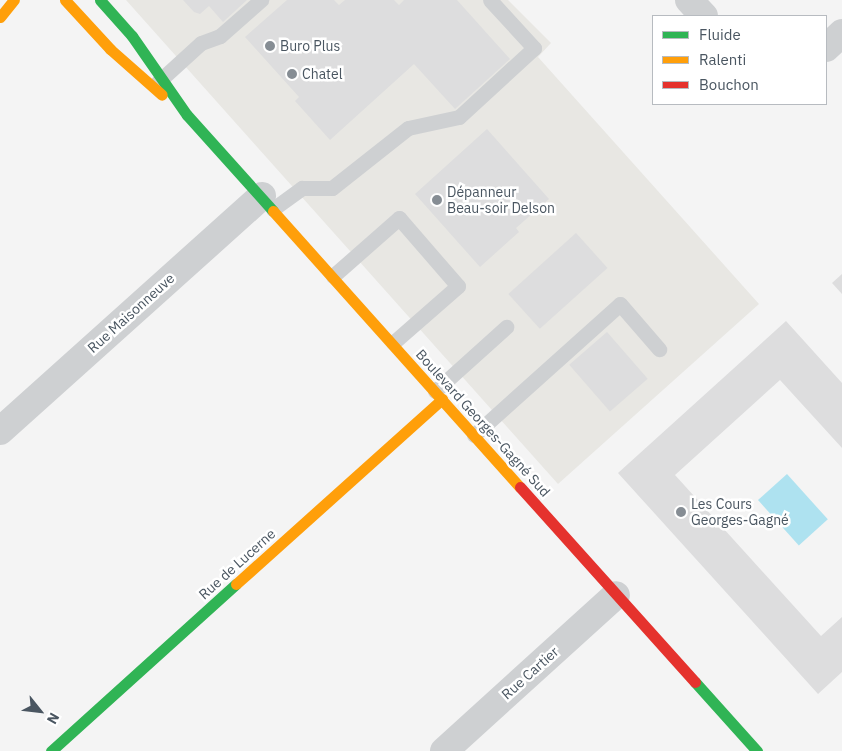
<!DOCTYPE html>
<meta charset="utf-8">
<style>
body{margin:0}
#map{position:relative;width:842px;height:751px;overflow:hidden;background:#f4f4f4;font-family:"IBM Plex Sans",sans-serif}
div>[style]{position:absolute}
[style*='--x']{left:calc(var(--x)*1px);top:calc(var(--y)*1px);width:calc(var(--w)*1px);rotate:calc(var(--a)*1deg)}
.commercial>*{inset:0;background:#e8e7e3}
.water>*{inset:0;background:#aee2f0;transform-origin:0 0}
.building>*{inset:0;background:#ddddde;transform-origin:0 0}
.lane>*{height:15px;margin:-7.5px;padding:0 7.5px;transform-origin:7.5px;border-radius:7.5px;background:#ced0d2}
.street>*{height:28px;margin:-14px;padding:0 14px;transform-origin:14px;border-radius:14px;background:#ced0d2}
.fast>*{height:11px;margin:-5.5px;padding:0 5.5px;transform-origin:5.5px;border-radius:5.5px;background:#30b455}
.slow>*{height:11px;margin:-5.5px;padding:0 5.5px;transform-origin:5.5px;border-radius:5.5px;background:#ff9f0a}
.jam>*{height:11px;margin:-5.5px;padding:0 5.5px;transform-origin:5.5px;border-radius:5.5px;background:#e5322d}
.dots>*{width:14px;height:14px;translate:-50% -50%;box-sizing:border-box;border:2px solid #fff;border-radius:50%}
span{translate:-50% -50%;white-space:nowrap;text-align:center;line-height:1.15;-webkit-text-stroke:5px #fff;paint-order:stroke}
.poi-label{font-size:14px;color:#4a5661}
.left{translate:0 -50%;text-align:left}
.street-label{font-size:14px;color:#4a5661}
.legend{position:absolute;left:652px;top:15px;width:175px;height:90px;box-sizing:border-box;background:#fff;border:1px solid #b7bbc0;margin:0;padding:6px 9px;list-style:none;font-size:15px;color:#4a5661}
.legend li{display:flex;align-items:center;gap:10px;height:25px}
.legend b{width:25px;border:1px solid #b7bbc0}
.north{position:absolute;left:15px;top:686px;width:50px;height:50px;-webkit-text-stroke:4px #fff;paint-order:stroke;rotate:119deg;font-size:14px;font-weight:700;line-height:20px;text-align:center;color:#4a5661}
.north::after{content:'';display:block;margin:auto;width:18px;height:22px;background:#4a5661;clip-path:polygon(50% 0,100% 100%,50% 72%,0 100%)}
</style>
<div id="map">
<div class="commercial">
<div style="clip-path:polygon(126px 0,508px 0,551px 43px,538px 57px,759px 304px,558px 484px)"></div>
</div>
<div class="water">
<div style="left:787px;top:474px;width:61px;height:39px;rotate:48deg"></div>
</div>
<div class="building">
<div style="clip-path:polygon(183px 0,247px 0,223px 22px,209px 6px,200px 14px,194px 12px)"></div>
<div style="clip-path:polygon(287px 0,334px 0,339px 5px,345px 0,394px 0,399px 5px,404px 0,457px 0,510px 59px,455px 109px,414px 64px,330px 140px,295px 101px,299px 97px,245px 37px)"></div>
<div style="clip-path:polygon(487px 129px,549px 199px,516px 228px,519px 232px,480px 267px,415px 194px)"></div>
<div style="left:576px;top:233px;width:47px;height:91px;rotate:48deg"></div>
<div style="clip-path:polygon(842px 274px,842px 294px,832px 283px)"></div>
<div style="clip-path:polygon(786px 321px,842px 383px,842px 448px,780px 380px,675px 475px,821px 636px,842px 617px,842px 672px,818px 694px,618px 473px)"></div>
<div style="left:607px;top:332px;width:62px;height:50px;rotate:49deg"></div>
</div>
<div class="lane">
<div style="--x:157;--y:83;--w:59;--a:-42.3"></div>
<div style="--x:201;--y:43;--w:20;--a:-20"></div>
<div style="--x:220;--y:36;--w:55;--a:-41.3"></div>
<div style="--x:273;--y:209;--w:36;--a:-36"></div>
<div style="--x:302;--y:188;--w:30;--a:0"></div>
<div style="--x:332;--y:188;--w:97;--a:-38.3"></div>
<div style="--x:408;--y:128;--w:52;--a:-12.2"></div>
<div style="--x:459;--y:117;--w:102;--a:-42.6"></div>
<div style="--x:534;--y:48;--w:65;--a:-132.5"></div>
<div style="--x:333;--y:276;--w:88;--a:-41.3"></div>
<div style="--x:399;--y:218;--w:90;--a:49.1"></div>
<div style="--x:458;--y:286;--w:86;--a:138.8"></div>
<div style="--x:435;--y:391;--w:96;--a:-42"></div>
<div style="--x:474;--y:435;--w:196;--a:-41.9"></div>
<div style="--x:620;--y:304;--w:60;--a:49.1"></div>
</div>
<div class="street">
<div style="--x:689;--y:0;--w:22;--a:47"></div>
<div style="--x:826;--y:48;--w:22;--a:-43"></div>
<div style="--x:0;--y:431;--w:352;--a:-41.9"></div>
<div style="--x:444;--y:751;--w:232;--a:-42.2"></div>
</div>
<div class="fast">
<div style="--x:100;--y:0;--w:48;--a:48.4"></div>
<div style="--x:132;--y:36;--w:96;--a:55.2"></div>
<div style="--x:187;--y:115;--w:129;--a:48.1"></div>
<div style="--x:695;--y:682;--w:93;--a:48.1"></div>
<div style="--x:51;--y:751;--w:249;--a:-42.1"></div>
</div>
<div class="slow">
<div style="--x:65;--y:0;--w:67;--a:47.4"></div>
<div style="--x:110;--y:49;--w:69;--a:41.5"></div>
<div style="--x:0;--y:17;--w:22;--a:-51"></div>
<div style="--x:273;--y:211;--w:370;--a:48.2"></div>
<div style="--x:236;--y:584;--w:277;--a:-41.9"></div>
</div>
<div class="jam">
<div style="--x:520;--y:487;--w:262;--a:48.1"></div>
</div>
<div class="dots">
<div style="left:270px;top:46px;background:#868d94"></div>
<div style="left:292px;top:74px;background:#868d94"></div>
<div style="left:437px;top:200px;background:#868d94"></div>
<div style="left:681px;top:512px;background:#868d94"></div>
</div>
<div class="poi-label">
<span class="left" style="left:280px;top:46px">Buro Plus</span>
<span class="left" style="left:302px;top:74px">Chatel</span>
<span class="left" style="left:447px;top:200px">Dépanneur<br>Beau-soir Delson</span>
<span class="left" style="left:691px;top:512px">Les Cours<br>Georges-Gagné</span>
</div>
<div class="street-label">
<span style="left:131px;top:313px;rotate:-42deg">Rue Maisonneuve</span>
<span style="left:483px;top:423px;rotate:48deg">Boulevard Georges-Gagné Sud</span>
<span style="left:237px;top:564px;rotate:-42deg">Rue de Lucerne</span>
<span style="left:530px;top:673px;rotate:-42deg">Rue Cartier</span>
</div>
<ul class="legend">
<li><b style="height:6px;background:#30b455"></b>Fluide</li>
<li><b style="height:6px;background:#ff9f0a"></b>Ralenti</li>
<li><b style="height:6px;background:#e5322d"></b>Bouchon</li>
</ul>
<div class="north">N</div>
</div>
